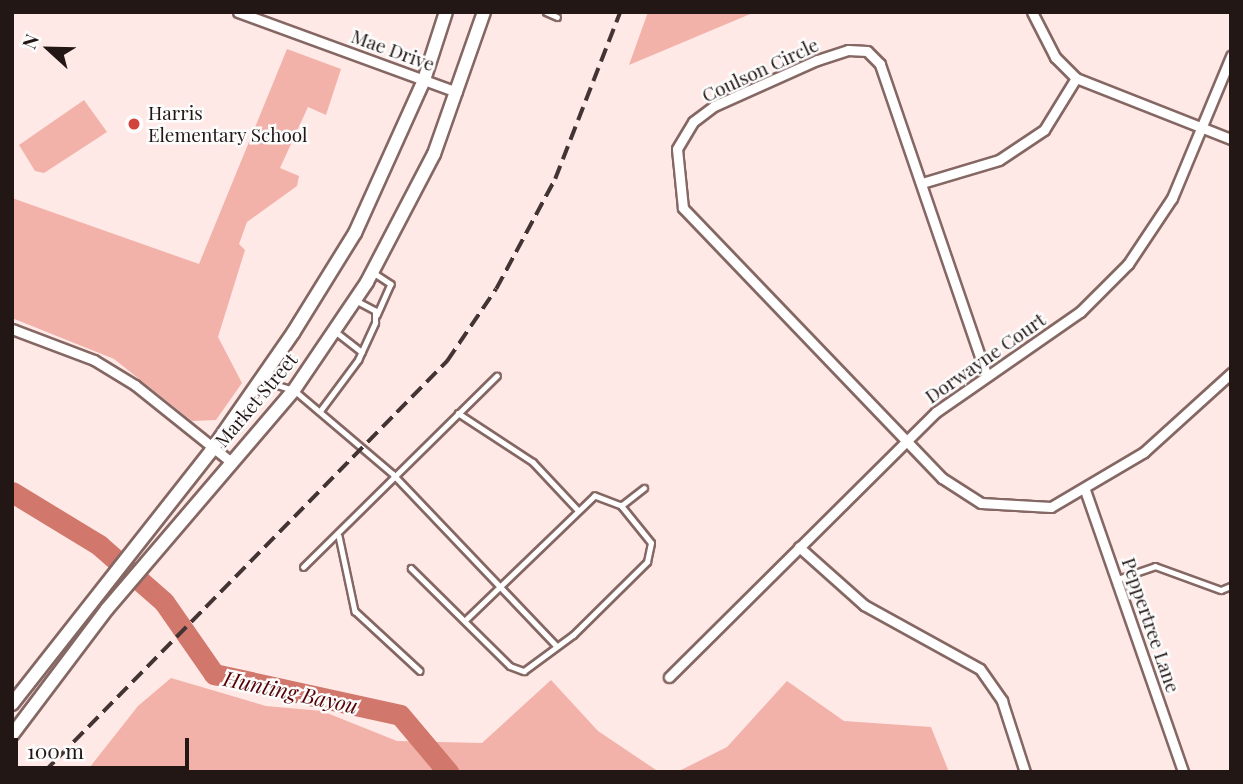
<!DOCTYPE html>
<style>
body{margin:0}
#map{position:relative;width:1243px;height:784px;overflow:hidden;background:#fee9e6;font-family:"Playfair Display",serif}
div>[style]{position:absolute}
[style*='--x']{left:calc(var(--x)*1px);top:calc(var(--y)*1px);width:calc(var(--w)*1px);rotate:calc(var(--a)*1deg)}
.green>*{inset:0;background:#f2b2aa}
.river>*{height:21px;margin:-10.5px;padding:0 10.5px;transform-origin:10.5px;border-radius:10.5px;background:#d1776c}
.roads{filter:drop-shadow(2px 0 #856763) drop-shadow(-2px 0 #856763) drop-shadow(0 2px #856763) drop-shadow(0 -2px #856763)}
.lane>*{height:4.5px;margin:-2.25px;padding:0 2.25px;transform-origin:2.25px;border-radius:2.25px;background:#fff}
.street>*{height:9px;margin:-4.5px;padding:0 4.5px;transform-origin:4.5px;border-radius:4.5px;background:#fff}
.secondary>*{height:12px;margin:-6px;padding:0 6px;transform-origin:6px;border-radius:6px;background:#fff}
.rail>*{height:3.5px;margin-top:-1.75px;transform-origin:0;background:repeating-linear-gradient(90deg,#423433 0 14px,transparent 0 21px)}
.dots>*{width:19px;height:19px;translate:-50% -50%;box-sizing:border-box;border:4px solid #fcfcfc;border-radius:50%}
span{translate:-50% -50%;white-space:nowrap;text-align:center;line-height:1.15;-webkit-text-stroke:5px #fcfcfc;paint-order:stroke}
.street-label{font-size:19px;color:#231716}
.poi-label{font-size:19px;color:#231716}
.left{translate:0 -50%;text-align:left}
.water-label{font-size:21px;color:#570104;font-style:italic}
.frame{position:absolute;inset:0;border:14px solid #231716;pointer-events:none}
.north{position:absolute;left:14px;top:14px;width:70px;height:70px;-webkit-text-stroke:5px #fcfcfc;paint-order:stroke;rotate:292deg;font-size:19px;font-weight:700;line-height:28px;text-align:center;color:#231716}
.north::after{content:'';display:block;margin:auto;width:24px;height:32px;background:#231716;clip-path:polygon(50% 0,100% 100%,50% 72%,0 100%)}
.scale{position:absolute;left:14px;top:738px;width:175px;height:32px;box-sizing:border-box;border:4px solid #231716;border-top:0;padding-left:9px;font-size:21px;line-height:24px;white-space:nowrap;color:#231716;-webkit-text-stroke:5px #fcfcfc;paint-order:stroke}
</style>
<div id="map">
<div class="green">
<div style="clip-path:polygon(648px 12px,755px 12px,629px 65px)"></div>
<div style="clip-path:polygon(287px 49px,341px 69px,326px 115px,308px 107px,280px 168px,299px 176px,297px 186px,247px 222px,239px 244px,245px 250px,218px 337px,242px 383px,216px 420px,192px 421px,114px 359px,12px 318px,12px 198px,199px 264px)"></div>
<div style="clip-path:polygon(84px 100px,107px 132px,44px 173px,35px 171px,19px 145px)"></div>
<div style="clip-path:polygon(171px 678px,266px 706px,322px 711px,397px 741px,482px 743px,551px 680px,598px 731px,659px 772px,86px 772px,138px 706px)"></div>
<div style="clip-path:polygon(787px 681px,844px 721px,931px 727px,949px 772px,677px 772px,727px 747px)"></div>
</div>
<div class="river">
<div style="--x:12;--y:492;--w:102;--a:31.3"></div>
<div style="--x:99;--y:545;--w:86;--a:41.2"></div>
<div style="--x:164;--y:602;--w:88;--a:55.2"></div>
<div style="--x:214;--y:674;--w:190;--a:12.4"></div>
<div style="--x:400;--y:715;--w:75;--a:49.9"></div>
</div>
<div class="roads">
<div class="lane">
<div style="--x:546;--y:12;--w:12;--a:24"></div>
<div style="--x:374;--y:273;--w:20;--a:33"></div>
<div style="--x:391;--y:284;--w:34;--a:114"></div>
<div style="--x:335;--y:331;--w:34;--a:38"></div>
<div style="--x:261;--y:380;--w:34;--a:17"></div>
<div style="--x:294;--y:390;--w:130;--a:40.3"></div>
<div style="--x:393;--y:474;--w:236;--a:46.4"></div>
<div style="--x:320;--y:411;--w:64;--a:-53.3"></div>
<div style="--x:358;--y:360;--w:41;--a:-65.3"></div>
<div style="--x:375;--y:323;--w:12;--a:-90"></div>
<div style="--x:375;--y:311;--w:21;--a:-152"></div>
<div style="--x:458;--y:413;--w:90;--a:33.2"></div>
<div style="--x:533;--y:462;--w:64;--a:46.9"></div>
<div style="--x:621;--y:506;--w:29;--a:-38"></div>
<div style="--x:339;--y:536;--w:77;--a:78"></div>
<div style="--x:355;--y:611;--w:88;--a:42.7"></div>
<div style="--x:303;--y:567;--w:272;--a:-44.6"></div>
<div style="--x:411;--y:568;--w:139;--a:44.7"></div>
<div style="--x:510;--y:666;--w:15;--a:20"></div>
<div style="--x:524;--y:671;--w:61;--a:-36.3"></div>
<div style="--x:573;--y:635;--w:104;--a:-44.6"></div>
<div style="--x:647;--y:562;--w:19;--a:-78"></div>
<div style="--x:651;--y:543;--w:48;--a:-129"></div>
<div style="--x:621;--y:506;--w:28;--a:-159"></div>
<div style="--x:595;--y:496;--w:180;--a:136.1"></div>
<div style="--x:1118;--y:579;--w:39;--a:-19"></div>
<div style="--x:1155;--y:566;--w:70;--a:20"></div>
<div style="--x:1221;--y:590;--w:11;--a:-22"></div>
</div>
<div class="street">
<div style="--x:238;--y:12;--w:233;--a:20.1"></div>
<div style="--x:1032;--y:12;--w:51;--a:62.9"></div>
<div style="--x:1055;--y:57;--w:30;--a:45"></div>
<div style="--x:1076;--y:78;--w:167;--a:21.5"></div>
<div style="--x:922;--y:183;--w:80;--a:-16.6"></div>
<div style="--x:999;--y:160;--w:54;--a:-33.7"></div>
<div style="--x:1044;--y:130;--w:61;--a:-58.4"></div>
<div style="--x:12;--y:329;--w:88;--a:20.7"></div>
<div style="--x:94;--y:360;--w:48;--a:31.4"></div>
<div style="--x:135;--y:385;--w:122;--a:38.7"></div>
<div style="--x:986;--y:374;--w:328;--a:-108.9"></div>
<div style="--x:880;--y:64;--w:18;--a:-135"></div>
<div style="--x:867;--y:51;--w:19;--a:-177"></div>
<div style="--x:848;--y:50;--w:33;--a:162"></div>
<div style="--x:817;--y:60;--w:113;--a:155.9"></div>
<div style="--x:714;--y:106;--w:26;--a:143"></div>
<div style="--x:693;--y:122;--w:31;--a:121"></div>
<div style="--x:677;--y:149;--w:59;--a:84.2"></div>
<div style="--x:683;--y:208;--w:374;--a:46.2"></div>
<div style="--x:942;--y:478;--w:46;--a:32.7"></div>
<div style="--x:981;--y:503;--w:70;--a:3.3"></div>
<div style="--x:1051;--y:507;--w:108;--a:-30.6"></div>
<div style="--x:1144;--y:452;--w:118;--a:-42.2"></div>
<div style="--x:1085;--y:490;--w:299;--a:70.8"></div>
<div style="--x:799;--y:547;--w:87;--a:41.7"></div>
<div style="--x:864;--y:605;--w:132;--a:28.9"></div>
<div style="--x:980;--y:669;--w:39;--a:55"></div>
<div style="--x:1002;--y:701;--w:75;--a:72.1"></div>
<div style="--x:669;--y:677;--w:376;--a:-44.8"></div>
<div style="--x:936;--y:412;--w:175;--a:-34.8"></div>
<div style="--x:1080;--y:312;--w:68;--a:-45"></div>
<div style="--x:1128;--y:264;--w:79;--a:-56.3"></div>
<div style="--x:1172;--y:198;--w:154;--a:-67.4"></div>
</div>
<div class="secondary">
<div style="--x:12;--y:704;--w:322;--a:-51.8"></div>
<div style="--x:211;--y:451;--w:144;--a:-55.2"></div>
<div style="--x:293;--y:333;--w:118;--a:-58.2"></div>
<div style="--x:355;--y:233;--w:168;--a:-65.7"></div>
<div style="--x:424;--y:80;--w:71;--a:-72.1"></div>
<div style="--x:12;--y:735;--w:158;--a:-53"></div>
<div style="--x:107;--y:609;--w:288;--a:-49.5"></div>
<div style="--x:294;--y:390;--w:130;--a:-55.9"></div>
<div style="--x:367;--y:282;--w:144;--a:-62.4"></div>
<div style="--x:434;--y:154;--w:151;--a:-70.6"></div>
</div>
</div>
<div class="rail">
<div style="--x:44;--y:772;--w:576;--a:-45.56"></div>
<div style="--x:447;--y:361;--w:87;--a:-55.8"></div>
<div style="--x:496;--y:289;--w:125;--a:-61.8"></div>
<div style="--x:555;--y:179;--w:179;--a:-68.7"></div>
</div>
<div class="dots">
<div style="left:134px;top:124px;background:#d1433b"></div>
</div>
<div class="street-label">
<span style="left:393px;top:50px;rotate:20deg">Mae Drive</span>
<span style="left:760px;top:70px;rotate:-25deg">Coulson Circle</span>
<span style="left:985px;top:358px;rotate:-35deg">Dorwayne Court</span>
<span style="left:256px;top:400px;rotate:-50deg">Market Street</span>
<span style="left:1151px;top:625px;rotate:71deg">Peppertree Lane</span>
</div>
<div class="poi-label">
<span class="left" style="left:148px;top:124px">Harris<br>Elementary School</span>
</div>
<div class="water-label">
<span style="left:291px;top:691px;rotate:12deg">Hunting Bayou</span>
</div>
<div class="frame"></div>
<div class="north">N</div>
<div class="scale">100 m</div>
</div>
